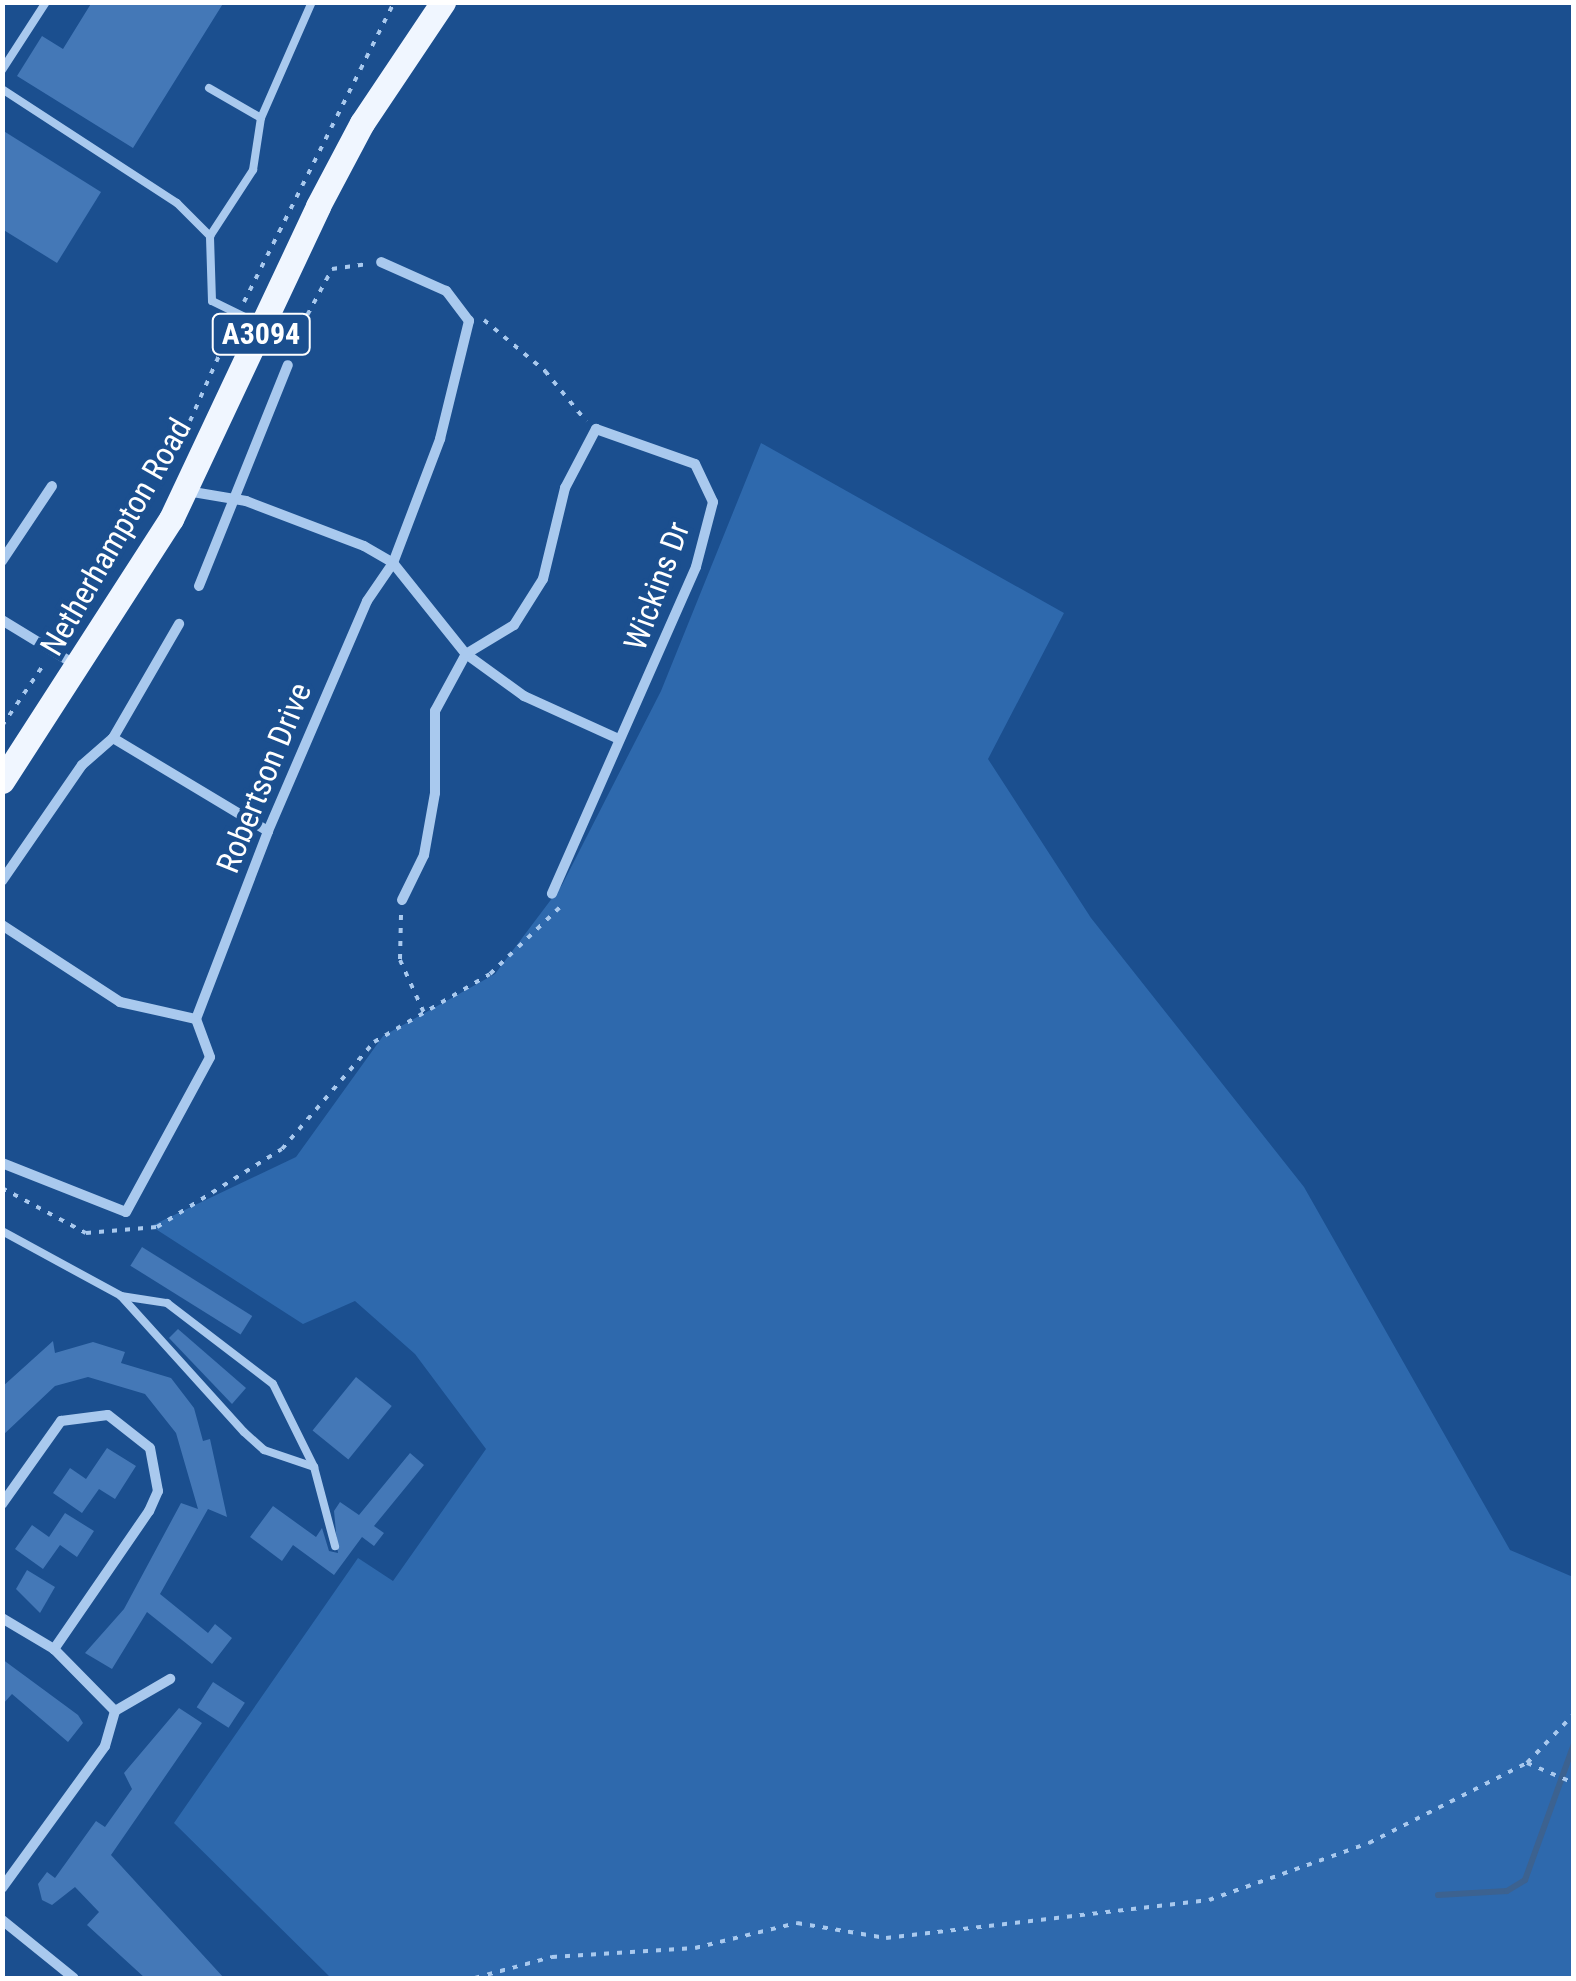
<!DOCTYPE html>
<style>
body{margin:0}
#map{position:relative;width:1576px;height:1981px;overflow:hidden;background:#1b4f8f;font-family:"Roboto Condensed",sans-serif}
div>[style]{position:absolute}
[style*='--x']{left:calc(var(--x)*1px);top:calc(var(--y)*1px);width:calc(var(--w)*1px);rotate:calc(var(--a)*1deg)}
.green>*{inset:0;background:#2e69ad}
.stream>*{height:6px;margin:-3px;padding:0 3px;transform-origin:3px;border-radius:3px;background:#3c6290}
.building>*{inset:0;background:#4478b7;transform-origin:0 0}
.path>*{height:4px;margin-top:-2px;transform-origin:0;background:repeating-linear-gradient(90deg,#a9c9ee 0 5px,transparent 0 13px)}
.lane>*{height:8px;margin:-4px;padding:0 4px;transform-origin:4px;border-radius:4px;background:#a9c9ee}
.street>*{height:10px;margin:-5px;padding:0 5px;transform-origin:5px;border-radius:5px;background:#a9c9ee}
.primary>*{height:25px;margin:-12.5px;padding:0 12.5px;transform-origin:12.5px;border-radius:12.5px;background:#f0f6ff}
span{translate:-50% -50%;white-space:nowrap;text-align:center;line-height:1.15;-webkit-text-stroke:9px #1b4f8f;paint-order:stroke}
.shield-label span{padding:2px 8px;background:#1b4f8f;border:2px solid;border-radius:8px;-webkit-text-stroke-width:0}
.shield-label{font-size:30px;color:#fff;font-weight:700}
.street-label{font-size:32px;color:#fff}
.frame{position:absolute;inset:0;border:5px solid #fff;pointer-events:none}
</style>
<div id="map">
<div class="green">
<div style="clip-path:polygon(761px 443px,1064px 613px,988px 759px,1091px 918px,1304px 1187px,1510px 1550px,1573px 1577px,1573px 1978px,331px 1978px,174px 1823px,358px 1558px,393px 1581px,486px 1449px,415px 1354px,355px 1301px,303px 1324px,151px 1226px,296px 1157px,383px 1036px,495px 974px,562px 885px,661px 691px)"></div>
</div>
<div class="stream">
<div style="--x:1438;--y:1895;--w:69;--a:-3.3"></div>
<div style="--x:1507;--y:1891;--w:21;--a:-31"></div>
<div style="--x:1525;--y:1880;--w:145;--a:-70.2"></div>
</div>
<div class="building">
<div style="clip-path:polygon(92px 2px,224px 2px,133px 148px,17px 76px,42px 36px,63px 49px)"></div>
<div style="clip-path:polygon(2px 130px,101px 192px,57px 263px,2px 229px)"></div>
<div style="left:142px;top:1247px;width:130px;height:22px;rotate:32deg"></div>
<div style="clip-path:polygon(178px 1329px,246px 1388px,232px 1404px,169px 1338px)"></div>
<div style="clip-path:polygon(53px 1341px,55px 1353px,93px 1342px,125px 1352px,121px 1363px,171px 1378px,194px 1408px,203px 1441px,210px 1439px,227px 1517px,208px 1509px,160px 1594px,208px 1633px,215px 1624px,232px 1638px,212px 1664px,147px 1612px,112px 1669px,85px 1653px,124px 1609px,181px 1503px,198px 1509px,176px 1433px,145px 1394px,88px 1377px,55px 1386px,2px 1436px,2px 1387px)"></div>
<div style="left:356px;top:1377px;width:46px;height:69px;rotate:39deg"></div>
<div style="clip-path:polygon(107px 1448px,136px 1466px,115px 1499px,99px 1489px,82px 1513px,53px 1493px,70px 1468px,86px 1479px)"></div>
<div style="clip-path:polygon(410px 1453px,424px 1465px,374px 1526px,384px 1533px,374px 1546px,362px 1537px,334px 1575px,293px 1545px,282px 1561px,250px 1537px,273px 1506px,316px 1537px,322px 1528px,329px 1551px,338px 1553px,334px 1511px,340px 1502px,359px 1515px)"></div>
<div style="clip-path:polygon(65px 1513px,94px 1531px,77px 1557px,60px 1545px,43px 1569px,15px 1549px,32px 1525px,49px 1537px)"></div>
<div style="clip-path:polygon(27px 1570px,55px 1587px,40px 1613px,16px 1589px)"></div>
<div style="clip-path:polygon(2px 1659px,78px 1715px,83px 1723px,68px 1742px,12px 1694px,2px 1705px)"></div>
<div style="left:213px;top:1682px;width:38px;height:30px;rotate:33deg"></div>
<div style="clip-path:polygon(179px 1708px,202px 1723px,111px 1855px,224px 1978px,145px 1978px,87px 1925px,99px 1912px,75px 1887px,52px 1905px,42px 1900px,38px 1884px,47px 1872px,55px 1878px,96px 1821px,105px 1827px,132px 1789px,124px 1773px)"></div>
</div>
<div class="path">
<div style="--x:244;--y:302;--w:335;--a:-63.4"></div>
<div style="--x:484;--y:320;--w:80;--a:39.9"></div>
<div style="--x:545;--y:371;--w:65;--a:50.6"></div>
<div style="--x:289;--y:349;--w:91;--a:-61.7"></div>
<div style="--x:332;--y:269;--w:34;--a:-8"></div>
<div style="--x:190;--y:421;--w:106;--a:-66.1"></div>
<div style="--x:61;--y:639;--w:80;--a:-55.1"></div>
<div style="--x:2;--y:726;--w:75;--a:-55.9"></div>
<div style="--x:401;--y:915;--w:45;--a:91.3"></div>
<div style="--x:400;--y:960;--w:60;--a:65.6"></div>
<div style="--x:2;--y:1188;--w:95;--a:28.2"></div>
<div style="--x:86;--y:1233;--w:71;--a:-4.8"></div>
<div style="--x:157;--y:1227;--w:147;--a:-32"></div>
<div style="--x:282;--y:1149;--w:141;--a:-49.3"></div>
<div style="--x:374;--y:1042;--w:134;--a:-30.4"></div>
<div style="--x:490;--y:974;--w:97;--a:-43.7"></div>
<div style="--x:1527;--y:1763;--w:51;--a:23.1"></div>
<div style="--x:475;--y:1978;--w:80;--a:-15.3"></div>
<div style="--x:552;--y:1957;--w:143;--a:-3.6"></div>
<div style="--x:695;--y:1948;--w:105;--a:-13.8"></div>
<div style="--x:797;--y:1923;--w:90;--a:9.6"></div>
<div style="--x:886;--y:1938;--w:325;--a:-6.7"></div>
<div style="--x:1209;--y:1900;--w:170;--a:-19.6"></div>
<div style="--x:1369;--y:1843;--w:177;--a:-26.9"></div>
<div style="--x:1527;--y:1763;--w:68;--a:-46.2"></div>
</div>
<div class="lane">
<div style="--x:2;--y:70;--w:81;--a:-57.1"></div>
<div style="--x:209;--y:88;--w:60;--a:30"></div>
<div style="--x:2;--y:89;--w:209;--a:33.1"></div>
<div style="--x:177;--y:203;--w:47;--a:45"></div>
<div style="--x:259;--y:324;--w:52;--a:-153.9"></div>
<div style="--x:212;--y:301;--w:65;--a:-91.8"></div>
<div style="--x:210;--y:236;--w:79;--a:-56.9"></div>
<div style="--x:253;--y:170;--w:53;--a:-81.3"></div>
<div style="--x:261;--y:118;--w:127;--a:-66.3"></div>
<div style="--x:2;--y:1231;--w:136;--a:28.6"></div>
<div style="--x:121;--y:1296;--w:47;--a:8.7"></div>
<div style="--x:167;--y:1303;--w:133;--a:37.4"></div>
<div style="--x:273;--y:1384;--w:93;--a:63.7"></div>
<div style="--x:314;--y:1467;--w:82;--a:75.1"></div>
<div style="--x:121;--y:1296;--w:183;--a:47.9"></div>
<div style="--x:244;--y:1432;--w:27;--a:42"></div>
<div style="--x:264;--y:1450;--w:53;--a:18.8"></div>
</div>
<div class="street">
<div style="--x:187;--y:491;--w:60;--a:9.6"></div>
<div style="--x:246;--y:501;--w:126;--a:20.9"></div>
<div style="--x:364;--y:546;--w:34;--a:30"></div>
<div style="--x:393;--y:563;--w:117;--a:51.3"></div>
<div style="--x:466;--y:654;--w:72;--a:35.9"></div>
<div style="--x:524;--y:696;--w:104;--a:24.4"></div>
<div style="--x:2;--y:561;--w:90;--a:-56.3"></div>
<div style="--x:199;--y:586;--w:238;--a:-68.1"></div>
<div style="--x:2;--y:620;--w:84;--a:31.4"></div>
<div style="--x:113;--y:738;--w:181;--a:31"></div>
<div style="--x:2;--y:881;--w:141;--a:-55.4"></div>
<div style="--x:82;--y:765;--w:41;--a:-41.1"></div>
<div style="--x:113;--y:738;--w:132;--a:-59.9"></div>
<div style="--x:402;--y:900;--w:50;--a:-63.9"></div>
<div style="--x:424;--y:855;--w:63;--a:-79.9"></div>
<div style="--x:435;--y:793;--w:82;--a:-90"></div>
<div style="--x:435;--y:711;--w:65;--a:-61.5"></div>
<div style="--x:466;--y:654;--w:56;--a:-31.1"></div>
<div style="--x:514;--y:625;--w:54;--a:-57.8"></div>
<div style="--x:543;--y:579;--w:94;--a:-76.4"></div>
<div style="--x:565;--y:488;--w:67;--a:-62.3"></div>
<div style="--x:596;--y:429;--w:105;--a:19.5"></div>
<div style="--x:695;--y:464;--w:42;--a:64.7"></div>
<div style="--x:713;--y:502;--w:67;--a:104.7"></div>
<div style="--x:696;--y:567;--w:357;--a:113.8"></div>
<div style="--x:2;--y:925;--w:141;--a:33.1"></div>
<div style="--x:120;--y:1002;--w:78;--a:12.6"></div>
<div style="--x:196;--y:1019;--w:201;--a:-69"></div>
<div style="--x:268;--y:831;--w:250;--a:-66.7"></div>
<div style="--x:367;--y:601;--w:46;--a:-55.6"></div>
<div style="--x:393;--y:563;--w:133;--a:-69.2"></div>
<div style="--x:440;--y:439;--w:122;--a:-76.2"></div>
<div style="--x:469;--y:321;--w:38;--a:-127"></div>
<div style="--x:446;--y:291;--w:71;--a:-156"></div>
<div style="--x:2;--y:1163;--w:133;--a:21.6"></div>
<div style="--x:126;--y:1212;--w:176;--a:-61.5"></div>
<div style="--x:210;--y:1057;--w:40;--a:-110.2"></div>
<div style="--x:2;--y:1504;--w:102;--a:-54.6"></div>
<div style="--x:61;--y:1421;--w:47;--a:-7.3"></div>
<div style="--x:108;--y:1415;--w:53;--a:38.2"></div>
<div style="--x:150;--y:1448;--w:44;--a:79.5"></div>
<div style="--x:158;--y:1491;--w:22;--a:114"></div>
<div style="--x:149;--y:1511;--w:168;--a:124.5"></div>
<div style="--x:2;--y:1618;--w:61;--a:30.8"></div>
<div style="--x:54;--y:1649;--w:87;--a:45.5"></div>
<div style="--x:2;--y:1888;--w:175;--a:-54"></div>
<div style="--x:105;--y:1746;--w:36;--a:-74"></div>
<div style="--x:115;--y:1711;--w:64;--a:-30.2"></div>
<div style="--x:2;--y:1920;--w:92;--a:38.9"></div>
</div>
<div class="primary">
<div style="--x:2;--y:781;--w:312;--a:-57.2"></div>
<div style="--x:171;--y:519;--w:346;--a:-64.8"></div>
<div style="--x:318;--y:206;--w:94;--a:-62.1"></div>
<div style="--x:362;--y:123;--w:146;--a:-56.2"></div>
</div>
<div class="shield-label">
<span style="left:261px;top:334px">A3094</span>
</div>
<div class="street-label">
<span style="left:116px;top:537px;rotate:-60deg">Netherhampton Road</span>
<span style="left:657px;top:586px;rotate:-70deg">Wickins Dr</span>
<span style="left:264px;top:778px;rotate:-68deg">Robertson Drive</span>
</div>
<div class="frame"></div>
</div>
